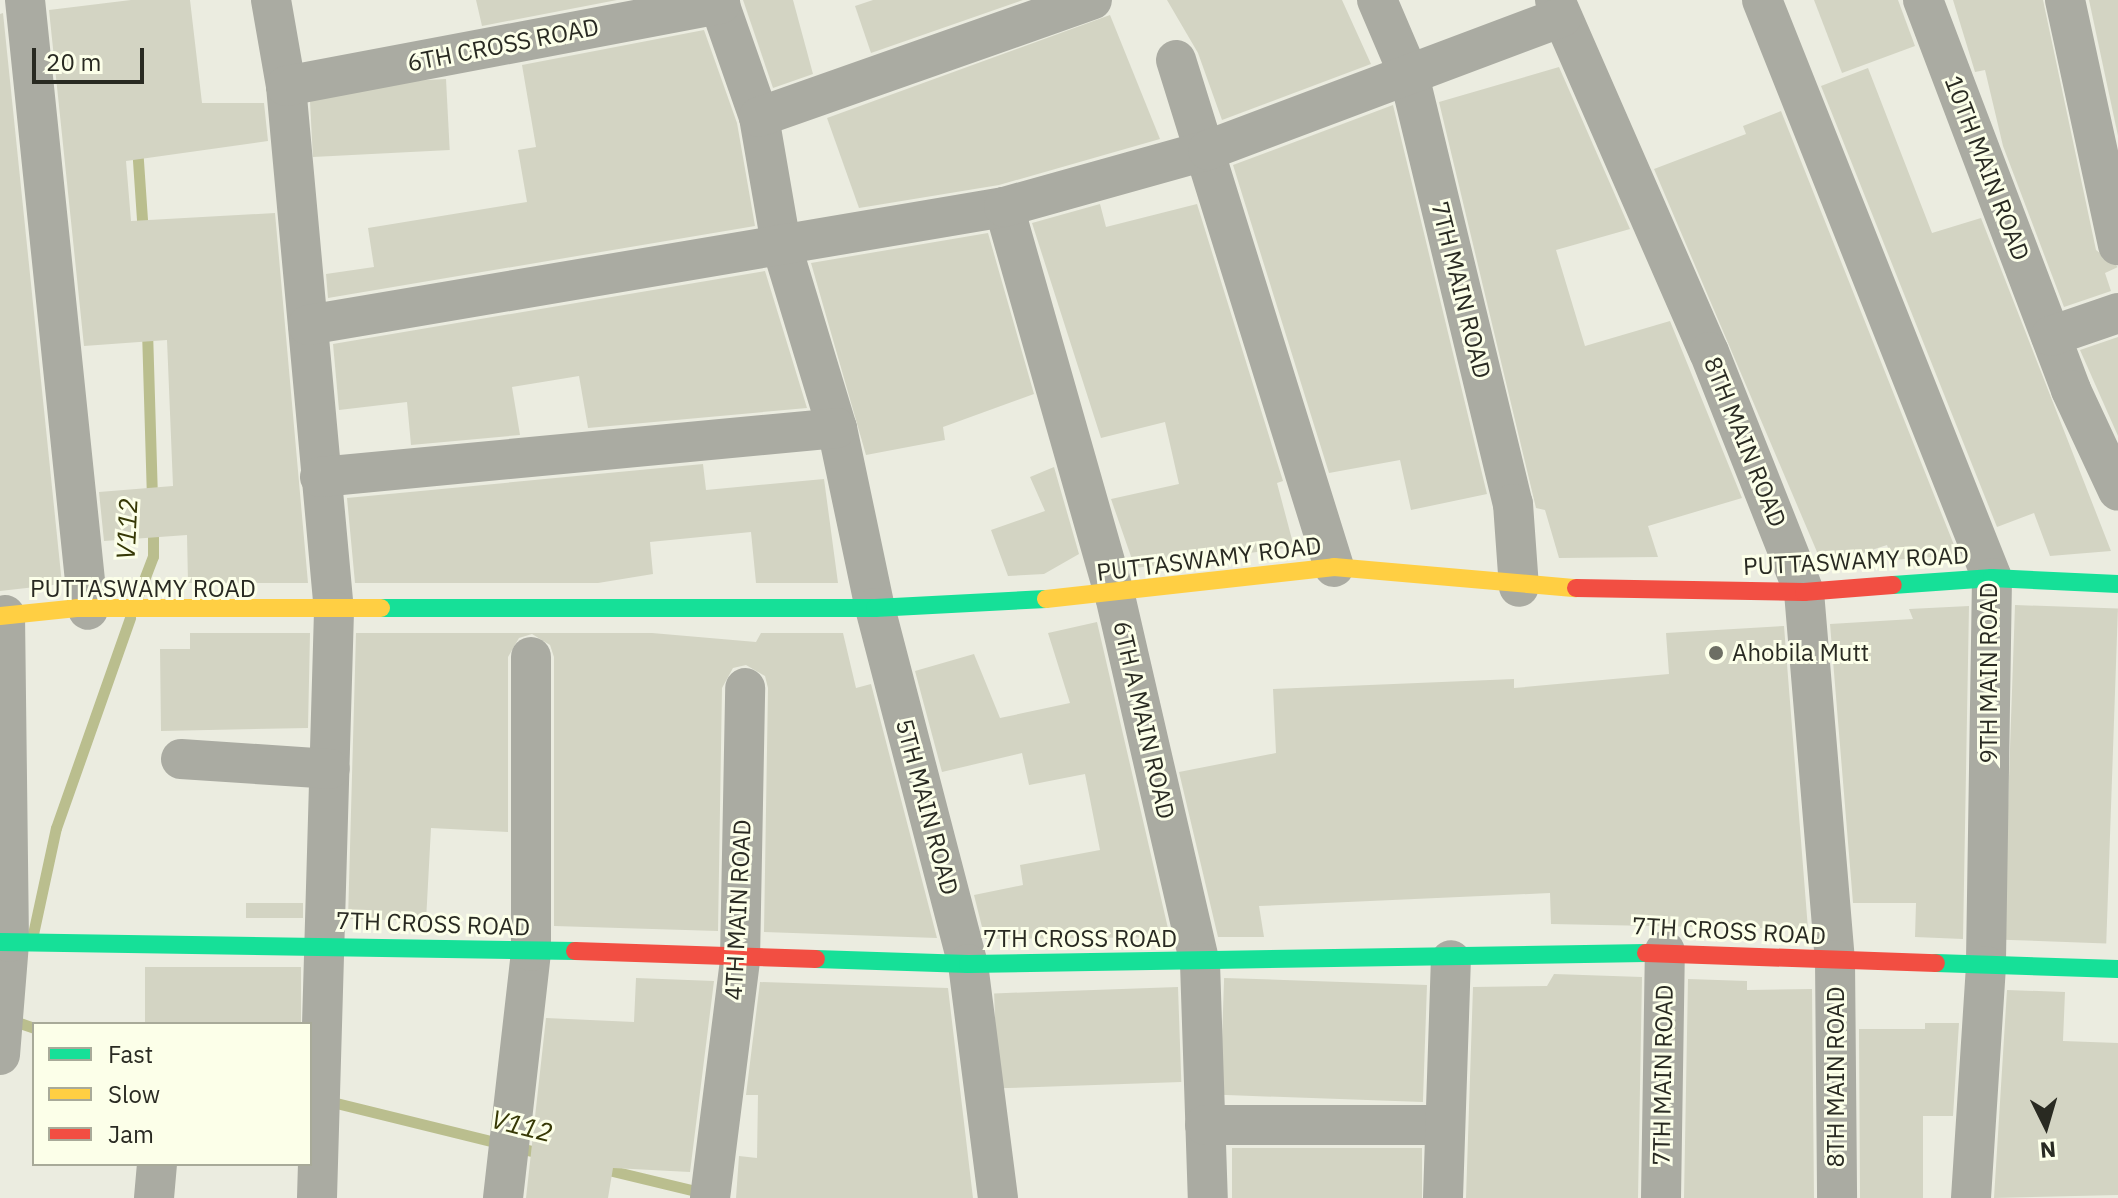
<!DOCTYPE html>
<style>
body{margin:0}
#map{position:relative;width:2118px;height:1198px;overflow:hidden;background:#ebece0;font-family:"IBM Plex Sans",sans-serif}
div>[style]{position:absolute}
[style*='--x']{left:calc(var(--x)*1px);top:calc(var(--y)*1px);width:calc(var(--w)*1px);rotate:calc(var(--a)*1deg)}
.stream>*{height:11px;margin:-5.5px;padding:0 5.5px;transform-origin:5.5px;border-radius:5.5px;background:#babe8e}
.building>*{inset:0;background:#d3d4c3;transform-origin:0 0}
.street>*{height:40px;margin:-20px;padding:0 20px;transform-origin:20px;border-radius:20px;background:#aaaba2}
.fast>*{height:18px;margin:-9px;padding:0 9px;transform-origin:9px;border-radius:9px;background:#16e098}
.slow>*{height:18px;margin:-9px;padding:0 9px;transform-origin:9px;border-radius:9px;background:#ffcf43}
.jam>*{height:18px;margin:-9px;padding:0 9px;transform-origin:9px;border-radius:9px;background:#f24e42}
.dots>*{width:22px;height:22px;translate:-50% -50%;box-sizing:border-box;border:4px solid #fcffe9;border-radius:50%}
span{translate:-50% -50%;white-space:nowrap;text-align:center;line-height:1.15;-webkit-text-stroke:6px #fcffe9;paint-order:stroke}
.street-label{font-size:24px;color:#292a22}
.poi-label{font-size:24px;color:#292a22}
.left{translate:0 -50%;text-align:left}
.water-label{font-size:26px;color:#363805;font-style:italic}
.legend{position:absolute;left:32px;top:1022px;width:280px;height:144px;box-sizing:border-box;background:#fcffe9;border:2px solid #a8aa99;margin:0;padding:10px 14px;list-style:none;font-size:24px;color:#292a22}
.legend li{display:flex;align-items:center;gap:16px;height:40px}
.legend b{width:40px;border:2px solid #a8aa99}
.north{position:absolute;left:2006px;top:1086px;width:80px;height:80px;-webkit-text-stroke:6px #fcffe9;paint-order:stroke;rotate:175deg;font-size:22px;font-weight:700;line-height:32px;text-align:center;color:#292a22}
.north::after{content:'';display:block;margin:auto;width:28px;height:36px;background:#292a22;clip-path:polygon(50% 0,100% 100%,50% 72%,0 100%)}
.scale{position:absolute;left:32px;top:48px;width:112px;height:36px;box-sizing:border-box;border:4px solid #292a22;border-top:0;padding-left:10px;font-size:24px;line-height:28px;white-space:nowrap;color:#292a22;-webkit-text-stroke:6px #fcffe9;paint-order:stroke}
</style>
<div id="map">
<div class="stream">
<div style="--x:137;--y:146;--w:87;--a:86.1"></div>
<div style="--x:147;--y:330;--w:171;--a:88.3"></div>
<div style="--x:137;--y:598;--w:45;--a:-69.1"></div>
<div style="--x:153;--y:556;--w:30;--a:-90"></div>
<div style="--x:33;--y:934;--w:108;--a:-77.8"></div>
<div style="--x:56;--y:828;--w:223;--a:-70.6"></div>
<div style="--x:14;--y:1021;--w:21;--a:19"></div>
<div style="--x:328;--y:1101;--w:222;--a:13.8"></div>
<div style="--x:600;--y:1168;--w:107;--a:13.5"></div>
</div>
<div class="building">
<div style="clip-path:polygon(131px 0,190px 0,202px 103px,264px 103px,268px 141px,126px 161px,131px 221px,275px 213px,308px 583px,188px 583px,187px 535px,104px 541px,99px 492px,173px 486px,167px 340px,84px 346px,49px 10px)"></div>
<div style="clip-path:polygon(476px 0,617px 0,482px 26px)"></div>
<div style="clip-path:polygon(743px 0,793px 0,813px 74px,773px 88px)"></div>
<div style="clip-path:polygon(873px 0,1023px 0,871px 53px,855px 6px)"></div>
<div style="clip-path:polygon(1167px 0,1342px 0,1371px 64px,1222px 120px,1198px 53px)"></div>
<div style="clip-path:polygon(1814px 0,1898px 0,1915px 46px,1842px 73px)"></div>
<div style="clip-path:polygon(1953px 0,2043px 0,2096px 250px,2118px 267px,2105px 273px,2111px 291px,2064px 307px,2003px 146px,1985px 70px,1975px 72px)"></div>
<div style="clip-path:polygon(2089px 0,2118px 0,2118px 136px)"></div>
<div style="clip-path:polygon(3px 13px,62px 584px,0 591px,0 14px)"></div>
<div style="clip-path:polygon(1110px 15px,1160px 139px,999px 185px,859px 208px,827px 118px)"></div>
<div style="clip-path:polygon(704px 30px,737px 123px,755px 226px,328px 298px,326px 274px,374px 267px,368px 228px,527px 202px,518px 150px,536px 147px,522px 65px)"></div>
<div style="clip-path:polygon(1559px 67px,1630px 229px,1556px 250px,1585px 346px,1670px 321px,1742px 498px,1648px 526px,1658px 557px,1559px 558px,1545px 510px,1536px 508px,1439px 102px)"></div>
<div style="clip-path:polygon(1868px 68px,1932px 233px,1981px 218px,2111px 551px,2050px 556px,2034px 513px,1997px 527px,1821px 86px)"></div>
<div style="left:446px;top:79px;width:71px;height:137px;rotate:87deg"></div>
<div style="clip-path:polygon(1393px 105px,1487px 494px,1411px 510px,1400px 460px,1329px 473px,1233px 165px)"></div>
<div style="clip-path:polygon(1781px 111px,1958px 555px,1892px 560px,1887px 545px,1823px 566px,1654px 169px,1746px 134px,1743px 126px)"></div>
<div style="clip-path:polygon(1100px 204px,1106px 227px,1197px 204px,1283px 481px,1277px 483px,1294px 547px,1135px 568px,1111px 499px,1179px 484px,1165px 422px,1101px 438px,1032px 223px)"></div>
<div style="clip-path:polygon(988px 233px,1034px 394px,943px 427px,945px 440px,866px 455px,811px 263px)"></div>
<div style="clip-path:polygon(765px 271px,807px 408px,588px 428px,579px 376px,512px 387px,520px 435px,411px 445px,407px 402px,339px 410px,333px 344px)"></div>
<div style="clip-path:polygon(2118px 337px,2118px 436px,2080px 350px)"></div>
<div style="clip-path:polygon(703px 464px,706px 490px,824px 479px,838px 583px,756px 583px,751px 532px,650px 542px,653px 574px,598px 583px,355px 583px,347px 498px)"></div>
<div style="clip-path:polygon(1054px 467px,1079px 554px,1044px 574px,1008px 576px,991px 530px,1045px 511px,1030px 477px)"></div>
<div style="left:2015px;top:605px;width:103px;height:335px;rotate:2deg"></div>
<div style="clip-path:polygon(1969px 606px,1963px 939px,1915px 937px,1916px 903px,1853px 903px,1830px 624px,1913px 619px,1909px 609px)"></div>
<div style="clip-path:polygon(1097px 622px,1170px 937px,985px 939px,974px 895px,1023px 885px,1020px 865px,1100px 850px,1085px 774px,1029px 785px,1022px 753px,942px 772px,915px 671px,974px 654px,1000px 718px,1070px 703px,1048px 633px)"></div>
<div style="clip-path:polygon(1784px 626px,1808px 929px,1551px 924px,1550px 893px,1259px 906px,1264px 937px,1218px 937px,1179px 772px,1276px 753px,1273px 689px,1514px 679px,1514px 688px,1669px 674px,1666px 633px)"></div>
<div style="clip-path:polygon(190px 633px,310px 633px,308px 728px,161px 731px,160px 649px,190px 649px)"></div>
<div style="clip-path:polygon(356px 633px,652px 633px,756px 642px,761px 633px,843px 633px,856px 688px,871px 684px,937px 938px,764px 932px,768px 688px,765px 676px,746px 665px,733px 668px,722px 688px,718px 931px,554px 926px,554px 657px,550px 645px,532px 634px,519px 638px,508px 657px,508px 832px,431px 828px,426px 921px,348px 919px)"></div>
<div style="left:246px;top:903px;width:57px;height:15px"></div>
<div style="left:145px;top:967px;width:156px;height:57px"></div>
<div style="clip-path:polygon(1554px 974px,1642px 977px,1638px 1198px,1466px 1198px,1473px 987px,1547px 986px)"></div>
<div style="clip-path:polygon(636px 978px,714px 981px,690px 1172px,613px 1168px,608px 1198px,526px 1198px,546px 1018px,634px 1022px)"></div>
<div style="clip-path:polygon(1688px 979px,1747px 981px,1747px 990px,1812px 989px,1814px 1198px,1684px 1198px)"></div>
<div style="clip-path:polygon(760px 982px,948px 988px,973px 1198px,736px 1198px,739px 1156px,757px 1158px,758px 1095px,746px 1095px)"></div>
<div style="left:1427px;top:985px;width:117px;height:203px;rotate:92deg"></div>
<div style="left:1178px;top:987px;width:95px;height:184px;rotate:88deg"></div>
<div style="clip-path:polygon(2007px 990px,2065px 992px,2063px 1041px,2118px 1043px,2118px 1195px,1994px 1198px)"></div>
<div style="clip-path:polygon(1925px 1023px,1959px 1023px,1953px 1116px,1923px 1116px,1923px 1198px,1860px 1198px,1859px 1029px,1925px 1029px)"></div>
<div style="left:1232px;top:1148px;width:190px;height:50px"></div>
</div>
<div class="street">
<div style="--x:25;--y:0;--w:613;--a:84.1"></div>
<div style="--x:271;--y:0;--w:87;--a:80.1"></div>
<div style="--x:286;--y:86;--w:527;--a:84.78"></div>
<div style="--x:334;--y:611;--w:587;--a:91.66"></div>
<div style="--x:718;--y:0;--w:124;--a:70.7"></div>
<div style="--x:759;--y:117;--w:129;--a:80.2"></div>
<div style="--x:781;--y:244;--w:192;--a:73.1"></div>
<div style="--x:837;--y:428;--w:184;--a:78.1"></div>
<div style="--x:875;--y:608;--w:368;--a:75.4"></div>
<div style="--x:968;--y:964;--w:236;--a:82.7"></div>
<div style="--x:1377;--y:0;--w:82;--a:66.9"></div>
<div style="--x:1409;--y:75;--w:441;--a:76.4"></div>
<div style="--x:1513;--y:504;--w:83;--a:85.9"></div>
<div style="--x:1555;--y:0;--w:384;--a:66.4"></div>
<div style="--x:1709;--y:352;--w:258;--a:68.4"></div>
<div style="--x:1804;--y:592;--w:369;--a:85.2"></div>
<div style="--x:1835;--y:960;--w:238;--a:89.5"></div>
<div style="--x:1762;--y:0;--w:622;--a:68.3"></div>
<div style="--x:1992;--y:578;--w:388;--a:90.9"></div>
<div style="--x:1986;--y:966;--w:232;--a:93.7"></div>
<div style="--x:1923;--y:0;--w:417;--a:69.2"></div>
<div style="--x:2071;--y:390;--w:111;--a:65"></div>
<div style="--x:2065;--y:0;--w:251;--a:77.8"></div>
<div style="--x:1176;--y:60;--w:531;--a:72.69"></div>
<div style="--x:286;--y:86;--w:442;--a:-10.7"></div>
<div style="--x:759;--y:117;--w:353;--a:-19.4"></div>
<div style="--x:1004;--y:207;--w:405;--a:74.1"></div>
<div style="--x:1115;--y:596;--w:377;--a:77"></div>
<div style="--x:1200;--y:963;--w:235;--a:88.1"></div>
<div style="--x:308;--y:325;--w:706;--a:-9.62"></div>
<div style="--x:1004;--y:207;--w:212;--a:-15.6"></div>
<div style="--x:1208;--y:150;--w:378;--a:-20.6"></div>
<div style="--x:2051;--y:336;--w:71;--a:-18.9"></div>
<div style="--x:320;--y:477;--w:519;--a:-5.41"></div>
<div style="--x:181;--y:759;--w:149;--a:3.8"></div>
<div style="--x:0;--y:1055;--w:113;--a:-85.4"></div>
<div style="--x:9;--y:942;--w:327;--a:-90.7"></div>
<div style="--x:1205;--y:1125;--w:240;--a:0"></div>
<div style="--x:154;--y:1198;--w:34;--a:-85"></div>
<div style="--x:503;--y:1198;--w:249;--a:-83.5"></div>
<div style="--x:531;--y:951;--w:294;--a:-90"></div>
<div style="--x:710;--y:1198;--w:241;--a:-82.8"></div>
<div style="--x:740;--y:959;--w:271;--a:-88.9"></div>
<div style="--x:1443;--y:1198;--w:238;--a:-88.1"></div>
<div style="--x:1661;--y:1198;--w:247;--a:-89.1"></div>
</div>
<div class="fast">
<div style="--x:1893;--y:585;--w:99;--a:-4"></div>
<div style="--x:1992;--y:578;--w:126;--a:2.7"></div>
<div style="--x:381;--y:608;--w:494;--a:0"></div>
<div style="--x:875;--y:608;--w:171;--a:-3"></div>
<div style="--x:0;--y:942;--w:575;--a:0.9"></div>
<div style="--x:816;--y:959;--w:152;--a:1.9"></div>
<div style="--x:968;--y:964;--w:678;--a:-0.93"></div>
<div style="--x:1936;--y:963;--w:182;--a:1.9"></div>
</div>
<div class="slow">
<div style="--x:1046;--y:599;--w:290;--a:-6.3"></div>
<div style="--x:1334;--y:567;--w:243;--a:5"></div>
<div style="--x:0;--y:616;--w:77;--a:-5.9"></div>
<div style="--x:77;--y:608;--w:304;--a:0"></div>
</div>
<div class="jam">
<div style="--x:1576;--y:588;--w:228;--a:1"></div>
<div style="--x:1804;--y:592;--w:89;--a:-4.5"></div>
<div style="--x:575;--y:951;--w:241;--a:1.9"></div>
<div style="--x:1646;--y:953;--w:290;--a:2"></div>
</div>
<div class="dots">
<div style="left:1716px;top:653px;background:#6d6e64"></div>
</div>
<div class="street-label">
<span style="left:503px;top:45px;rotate:-11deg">6TH CROSS ROAD</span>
<span style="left:1987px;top:168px;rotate:69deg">10TH MAIN ROAD</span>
<span style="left:1461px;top:290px;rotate:76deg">7TH MAIN ROAD</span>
<span style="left:1745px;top:442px;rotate:68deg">8TH MAIN ROAD</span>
<span style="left:1209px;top:559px;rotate:-7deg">PUTTASWAMY ROAD</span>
<span style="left:1856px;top:561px;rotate:-3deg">PUTTASWAMY ROAD</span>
<span style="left:143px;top:589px">PUTTASWAMY ROAD</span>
<span style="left:1989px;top:673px;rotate:-90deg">9TH MAIN ROAD</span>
<span style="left:1144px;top:720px;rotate:77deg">6TH A MAIN ROAD</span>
<span style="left:927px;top:807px;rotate:75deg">5TH MAIN ROAD</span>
<span style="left:738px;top:910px;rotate:-87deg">4TH MAIN ROAD</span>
<span style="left:433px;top:924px;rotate:2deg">7TH CROSS ROAD</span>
<span style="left:1729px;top:931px;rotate:3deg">7TH CROSS ROAD</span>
<span style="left:1080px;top:939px">7TH CROSS ROAD</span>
<span style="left:1663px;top:1075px;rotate:-89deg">7TH MAIN ROAD</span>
<span style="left:1836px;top:1077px;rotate:-90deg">8TH MAIN ROAD</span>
</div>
<div class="poi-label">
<span class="left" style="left:1732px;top:653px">Ahobila Mutt</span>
</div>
<div class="water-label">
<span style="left:127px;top:529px;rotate:-87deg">V112</span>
<span style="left:522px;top:1126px;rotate:14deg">V112</span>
</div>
<ul class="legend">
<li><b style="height:10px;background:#16e098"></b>Fast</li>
<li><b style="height:10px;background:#ffcf43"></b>Slow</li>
<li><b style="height:10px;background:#f24e42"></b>Jam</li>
</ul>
<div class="north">N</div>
<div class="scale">20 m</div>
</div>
